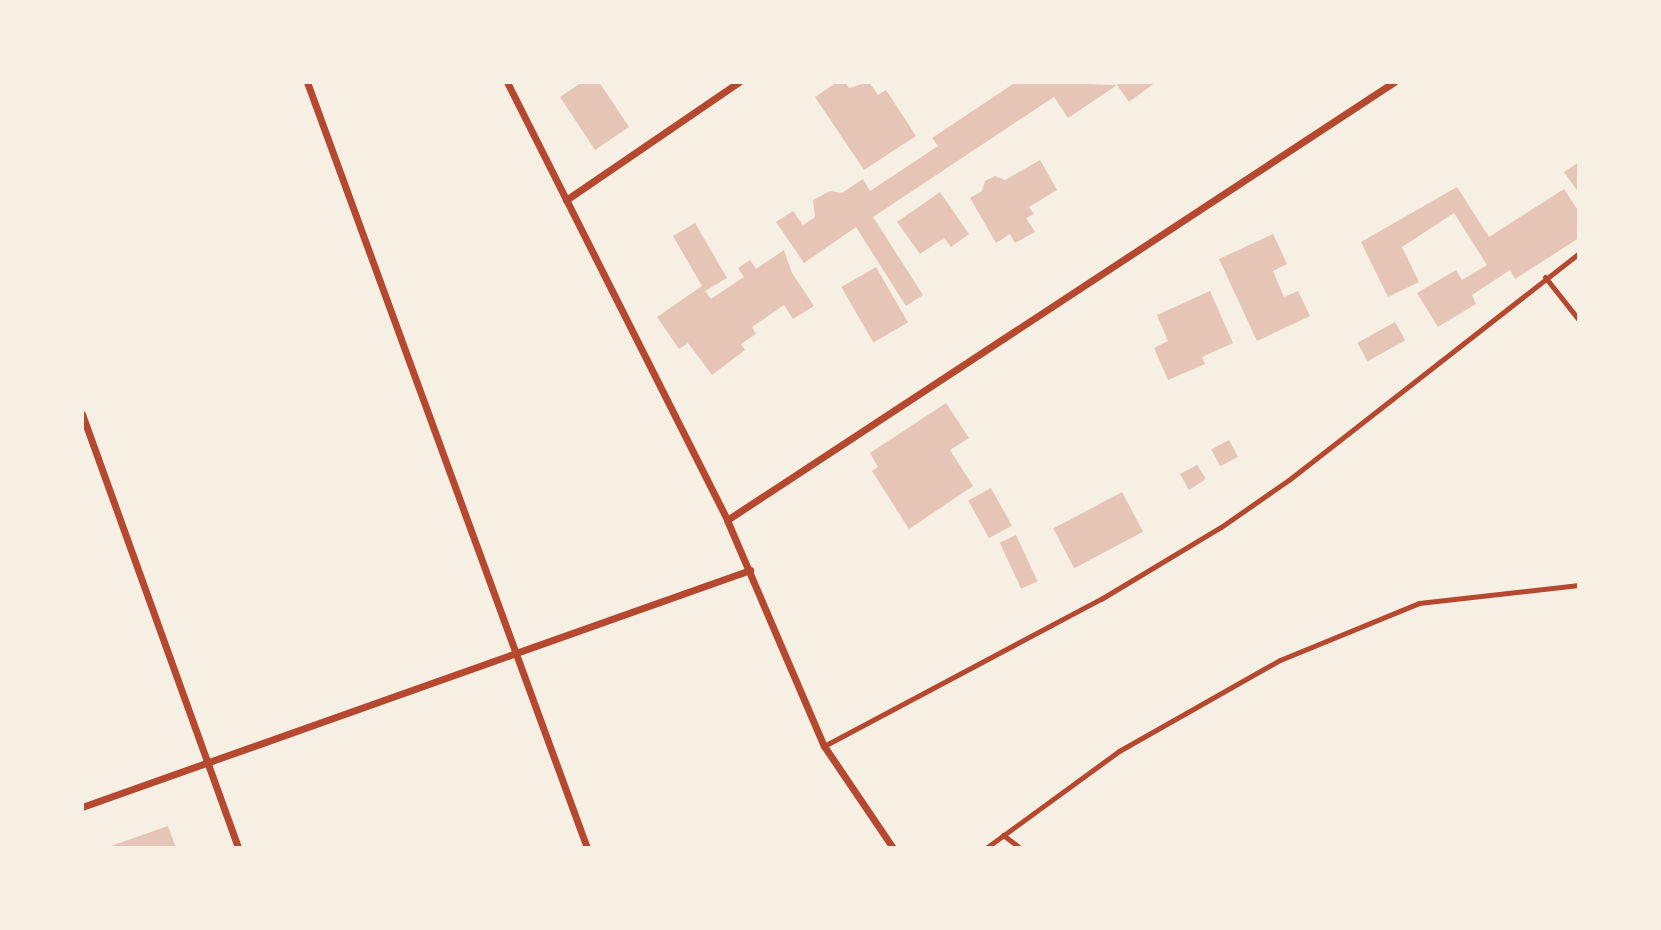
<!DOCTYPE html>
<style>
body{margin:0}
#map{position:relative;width:1661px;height:930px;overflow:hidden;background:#f6efe4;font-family:Roboto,sans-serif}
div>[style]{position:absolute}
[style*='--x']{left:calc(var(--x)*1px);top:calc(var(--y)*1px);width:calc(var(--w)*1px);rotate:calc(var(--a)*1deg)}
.building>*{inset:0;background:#e6c5b7;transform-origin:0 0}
.service>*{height:5px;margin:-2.5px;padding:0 2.5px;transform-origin:2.5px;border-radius:2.5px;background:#b5482f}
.minor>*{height:7px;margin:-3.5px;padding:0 3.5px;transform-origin:3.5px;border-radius:3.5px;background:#b5482f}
span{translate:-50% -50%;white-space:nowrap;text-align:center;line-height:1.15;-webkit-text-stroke:5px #f6efe4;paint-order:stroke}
.frame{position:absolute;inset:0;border:84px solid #f6efe4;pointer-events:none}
</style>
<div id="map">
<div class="building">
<div style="clip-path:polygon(582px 82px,599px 82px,629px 127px,595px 150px,560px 97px)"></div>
<div style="clip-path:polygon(837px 82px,845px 82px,849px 88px,869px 82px,878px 95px,886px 90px,916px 136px,864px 170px,815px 97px)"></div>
<div style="clip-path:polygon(1016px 82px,1117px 85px,1068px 118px,1054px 97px,873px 217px,923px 295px,906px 306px,856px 227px,804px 263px,776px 222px,793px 211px,803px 225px,815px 217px,813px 200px,830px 191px,842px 193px,863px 179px,870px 191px,938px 146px,932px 138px)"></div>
<div style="clip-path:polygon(1121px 82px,1156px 82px,1129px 102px,1117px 85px)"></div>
<div style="clip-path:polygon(1040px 160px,1057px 190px,1029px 207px,1034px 214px,1026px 218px,1035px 232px,1015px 243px,1010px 234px,996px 243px,970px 198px,982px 191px,985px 181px,995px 176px,1005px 180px)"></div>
<div style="clip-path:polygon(1579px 162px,1579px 193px,1564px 172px)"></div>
<div style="clip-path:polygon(1457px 187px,1489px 237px,1564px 189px,1579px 212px,1579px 238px,1515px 279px,1510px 270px,1472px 295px,1476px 304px,1438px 327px,1417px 293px,1456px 270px,1462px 280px,1487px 265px,1454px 213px,1402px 247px,1419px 282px,1388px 297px,1361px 242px)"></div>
<div style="clip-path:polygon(940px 192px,969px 234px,951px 247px,944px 238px,920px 254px,897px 222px)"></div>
<div style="clip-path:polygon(695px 223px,727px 278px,705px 291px,711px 299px,744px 277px,738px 268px,750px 260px,756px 269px,784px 250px,792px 273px,814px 306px,793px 319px,784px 305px,752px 327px,756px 334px,741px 344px,745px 350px,712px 375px,688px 343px,679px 349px,657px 317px,702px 286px,673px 236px)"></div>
<div style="clip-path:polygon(1273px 234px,1287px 264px,1273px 271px,1284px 297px,1298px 291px,1310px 316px,1257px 341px,1219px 259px)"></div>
<div style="left:876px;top:267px;width:64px;height:40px;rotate:60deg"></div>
<div style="clip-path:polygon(1210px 291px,1233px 343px,1202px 357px,1205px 364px,1168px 380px,1154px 348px,1168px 341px,1157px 315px)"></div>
<div style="left:1395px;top:322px;width:21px;height:43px;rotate:61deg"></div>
<div style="clip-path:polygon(946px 403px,969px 438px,950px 450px,973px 486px,909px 529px,872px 471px,878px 467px,870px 453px)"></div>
<div style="left:1229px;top:440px;width:19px;height:20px;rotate:62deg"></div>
<div style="clip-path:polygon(1197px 465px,1206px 479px,1189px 490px,1180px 474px)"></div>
<div style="left:991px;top:488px;width:43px;height:26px;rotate:61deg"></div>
<div style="left:1122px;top:492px;width:45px;height:78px;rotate:62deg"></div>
<div style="left:1016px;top:535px;width:51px;height:18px;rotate:65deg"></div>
<div style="clip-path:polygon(168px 826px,176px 848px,108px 848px,108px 847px)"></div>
</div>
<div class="service">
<div style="--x:1545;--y:277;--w:55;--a:51.7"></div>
<div style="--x:824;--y:746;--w:314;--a:-28"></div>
<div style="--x:1101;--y:599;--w:140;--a:-31"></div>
<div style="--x:1221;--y:527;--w:84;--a:-34.8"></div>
<div style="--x:1290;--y:479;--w:367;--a:-38"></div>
<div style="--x:1003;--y:835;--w:21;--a:37"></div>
<div style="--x:986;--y:848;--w:165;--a:-36.1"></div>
<div style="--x:1119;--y:751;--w:185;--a:-29.5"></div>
<div style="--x:1280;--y:660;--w:150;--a:-22.3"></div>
<div style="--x:1419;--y:603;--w:161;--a:-6.4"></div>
</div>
<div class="minor">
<div style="--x:307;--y:82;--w:816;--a:69.92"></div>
<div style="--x:507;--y:82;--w:490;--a:63.3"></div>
<div style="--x:727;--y:520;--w:246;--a:66.8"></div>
<div style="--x:824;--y:746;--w:123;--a:55.9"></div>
<div style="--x:566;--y:200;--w:209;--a:-34.3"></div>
<div style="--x:82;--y:414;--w:461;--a:70.2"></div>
<div style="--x:727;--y:520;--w:798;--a:-33.29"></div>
<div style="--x:82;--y:807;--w:709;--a:-19.53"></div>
</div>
<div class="frame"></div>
</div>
